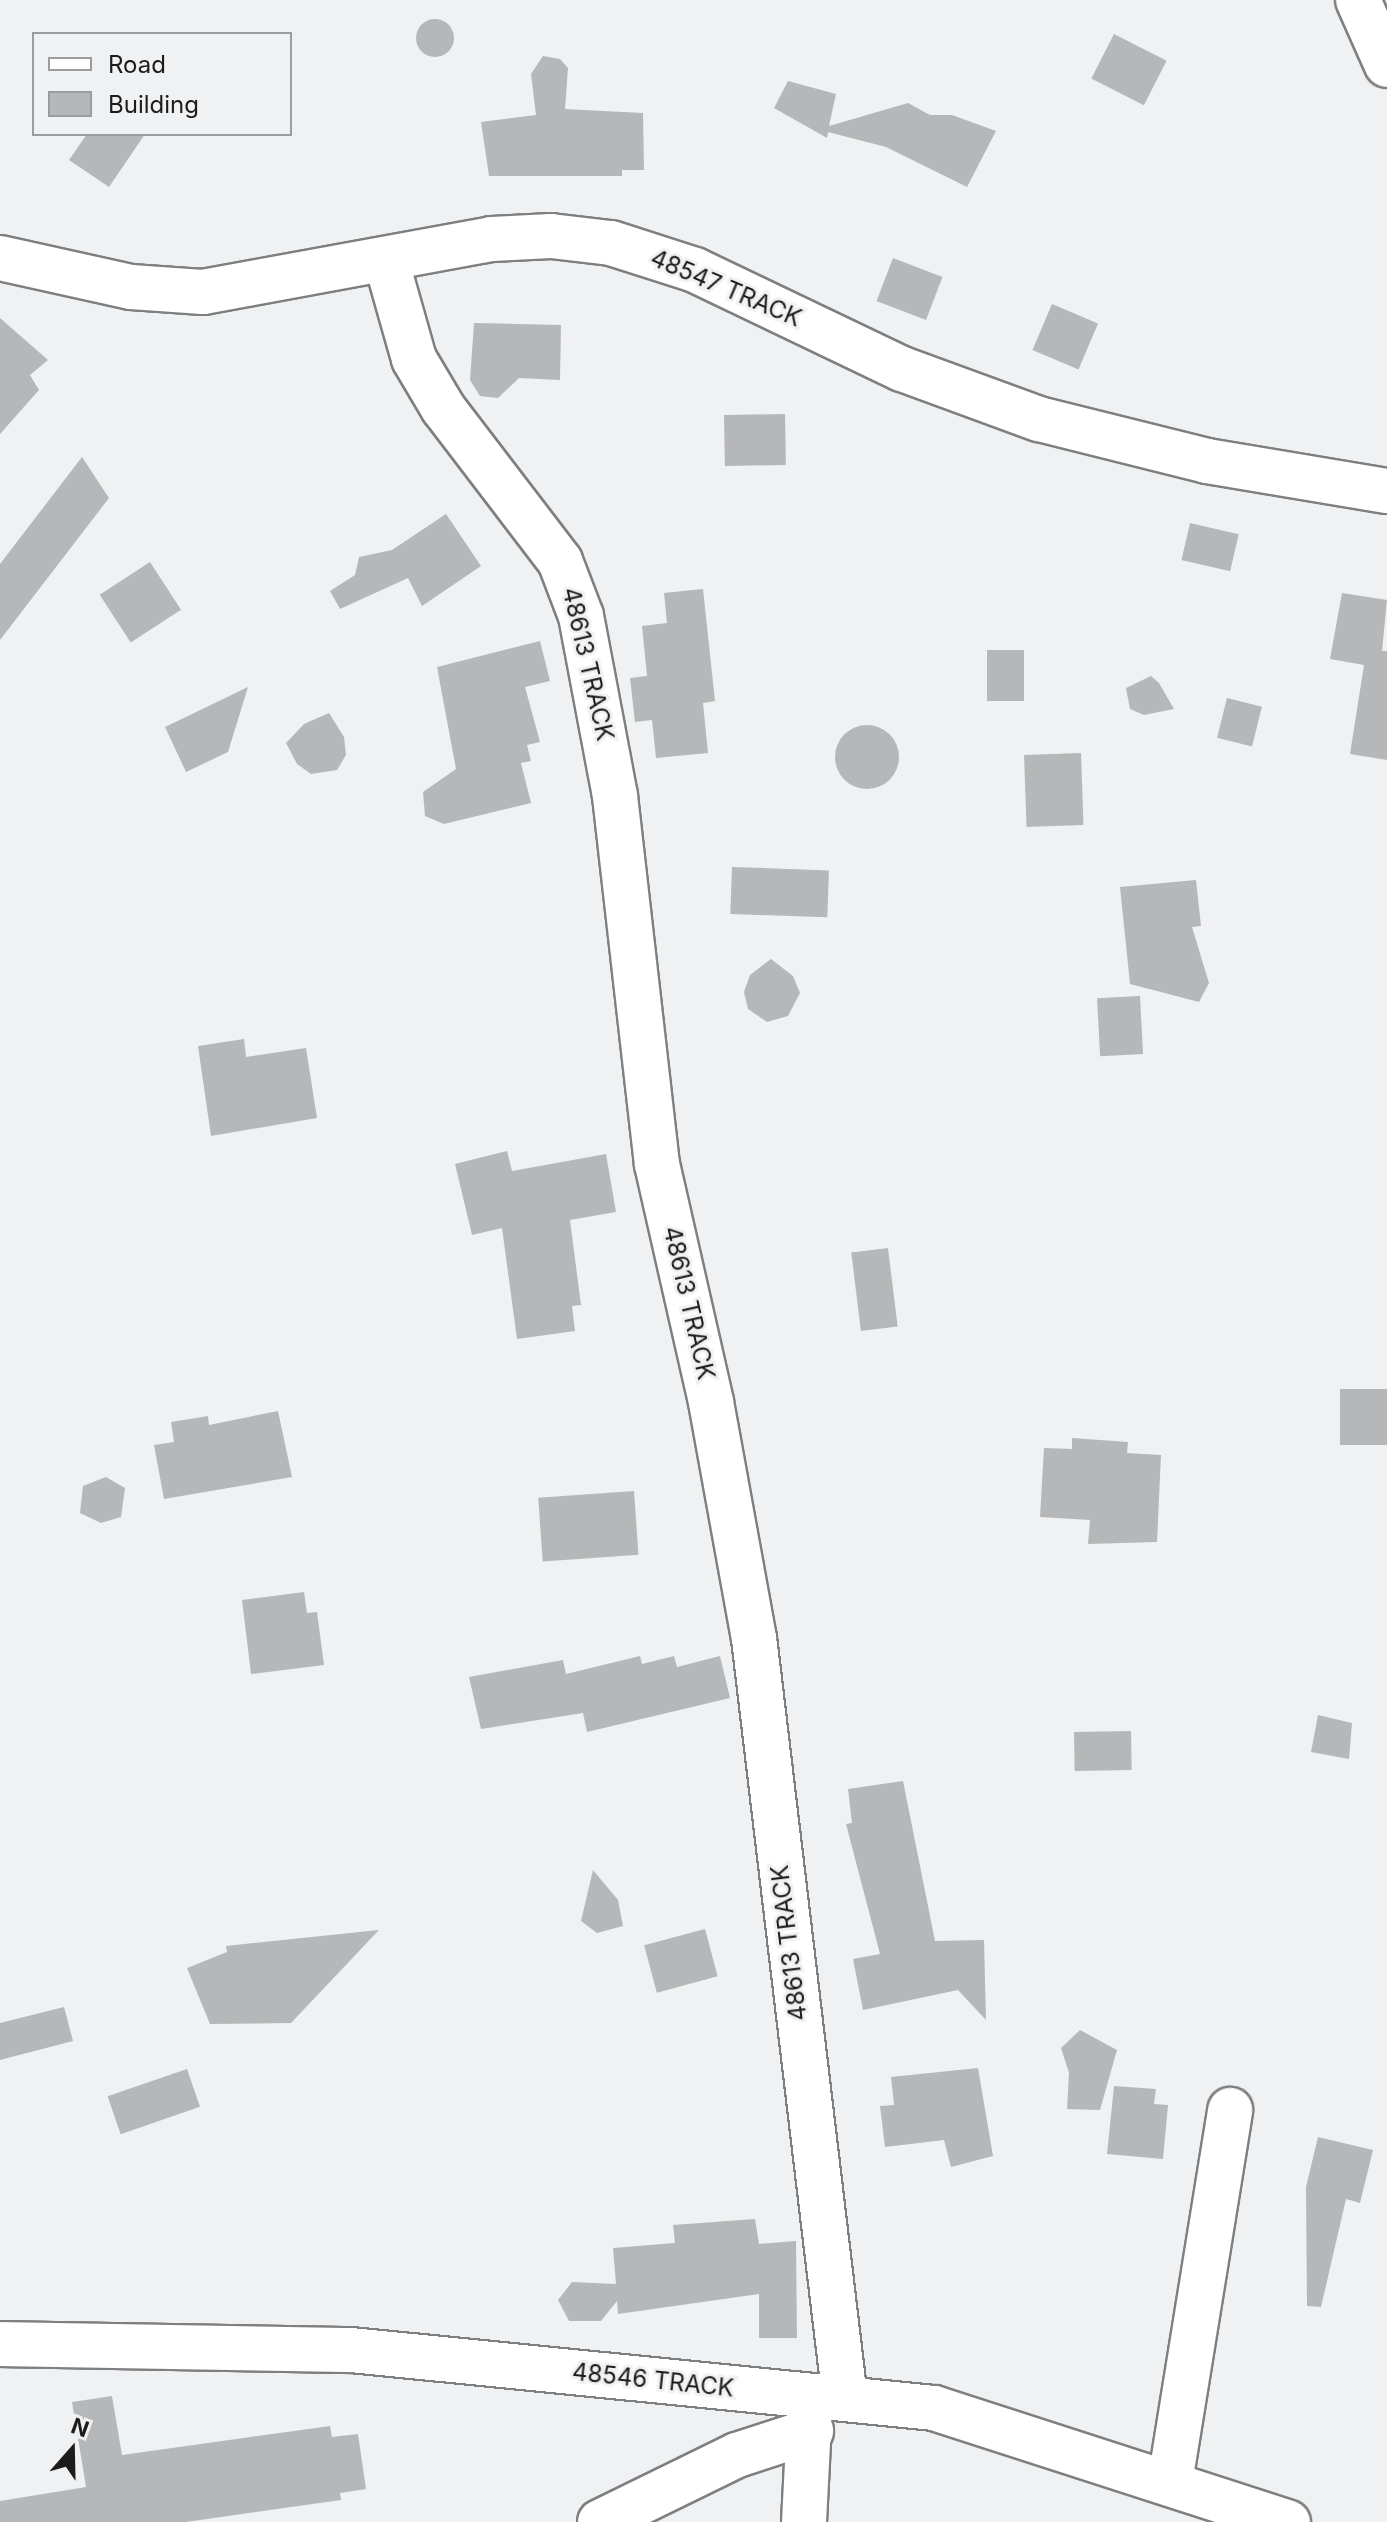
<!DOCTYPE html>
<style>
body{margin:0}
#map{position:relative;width:1387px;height:2522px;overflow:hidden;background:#f0f1f2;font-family:Inter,sans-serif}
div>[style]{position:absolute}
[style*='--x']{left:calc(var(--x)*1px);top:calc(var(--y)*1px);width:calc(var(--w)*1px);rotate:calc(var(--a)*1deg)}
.building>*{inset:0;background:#b6b7b8;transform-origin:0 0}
.round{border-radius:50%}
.roads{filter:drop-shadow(2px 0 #7e7f80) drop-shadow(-2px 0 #7e7f80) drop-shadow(0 2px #7e7f80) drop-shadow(0 -2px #7e7f80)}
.minor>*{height:44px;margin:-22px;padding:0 22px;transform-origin:22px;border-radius:22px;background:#fff}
span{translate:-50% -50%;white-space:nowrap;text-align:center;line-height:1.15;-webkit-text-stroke:6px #f0f1f2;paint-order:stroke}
.street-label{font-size:24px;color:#1c1c1d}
.legend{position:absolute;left:32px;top:32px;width:260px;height:104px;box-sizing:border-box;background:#f0f1f2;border:2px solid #9b9c9d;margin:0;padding:10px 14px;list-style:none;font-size:24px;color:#1c1c1d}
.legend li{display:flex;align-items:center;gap:16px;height:40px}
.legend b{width:40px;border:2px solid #9b9c9d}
.north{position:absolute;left:32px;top:2410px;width:80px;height:80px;-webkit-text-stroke:6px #f0f1f2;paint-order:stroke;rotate:20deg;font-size:22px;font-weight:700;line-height:32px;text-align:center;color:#1c1c1d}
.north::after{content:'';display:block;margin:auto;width:28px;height:36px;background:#1c1c1d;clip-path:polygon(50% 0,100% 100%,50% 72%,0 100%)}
</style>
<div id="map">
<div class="building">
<div class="round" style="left:416px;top:19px;width:38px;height:38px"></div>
<div style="left:1114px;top:34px;width:59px;height:50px;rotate:27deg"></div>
<div style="clip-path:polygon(543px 56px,560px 59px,568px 68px,565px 109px,643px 113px,644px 170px,622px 170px,622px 176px,489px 176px,481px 122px,536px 115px,531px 74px)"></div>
<div style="clip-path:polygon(788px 81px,836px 94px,829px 126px,908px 103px,930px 115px,952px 115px,996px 131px,967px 187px,886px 147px,828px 132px,827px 138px,774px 108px)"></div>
<div style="clip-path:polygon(87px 134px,145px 134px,109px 187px,69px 160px)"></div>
<div style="left:893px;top:258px;width:53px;height:46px;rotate:21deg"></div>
<div style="left:1052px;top:304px;width:50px;height:50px;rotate:23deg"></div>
<div style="clip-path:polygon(0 318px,48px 360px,30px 375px,39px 390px,0 434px)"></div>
<div style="clip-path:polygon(474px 323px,561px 325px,560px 380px,519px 378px,498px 398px,480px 396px,470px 380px)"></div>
<div style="left:785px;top:414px;width:51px;height:61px;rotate:89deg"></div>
<div style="clip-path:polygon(82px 457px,109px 498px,0 640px,0 564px)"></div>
<div style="clip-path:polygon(446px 514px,481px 566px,422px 606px,408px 578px,340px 609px,330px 591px,355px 575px,359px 557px,392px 550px)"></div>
<div style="left:1190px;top:523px;width:50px;height:38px;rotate:13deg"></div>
<div style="left:150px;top:562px;width:57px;height:60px;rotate:57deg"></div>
<div style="clip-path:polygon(703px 589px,715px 701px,703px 703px,708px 753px,656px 758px,652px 720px,635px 722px,630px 678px,647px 676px,642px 626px,667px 623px,664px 593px)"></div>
<div style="clip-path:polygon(1342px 593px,1387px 600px,1382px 651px,1387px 651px,1387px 760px,1350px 754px,1364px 665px,1330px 659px)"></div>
<div style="clip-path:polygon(540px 641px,550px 681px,525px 687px,540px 742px,527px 745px,531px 761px,521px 763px,531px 803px,444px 824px,425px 816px,423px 792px,456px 769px,437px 667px)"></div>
<div style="left:987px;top:650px;width:37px;height:51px"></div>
<div style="clip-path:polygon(1151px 676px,1159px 683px,1174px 709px,1144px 715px,1130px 709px,1126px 688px)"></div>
<div style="clip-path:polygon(248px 687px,228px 752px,186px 772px,165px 727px)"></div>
<div style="left:1227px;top:698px;width:36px;height:41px;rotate:14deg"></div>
<div style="clip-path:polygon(329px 713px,344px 737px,346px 755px,337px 770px,311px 774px,297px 764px,286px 743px,304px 724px)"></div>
<div class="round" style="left:835px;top:725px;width:64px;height:64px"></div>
<div style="left:1081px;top:753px;width:72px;height:57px;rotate:88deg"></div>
<div style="left:732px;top:867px;width:97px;height:47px;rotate:2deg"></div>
<div style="clip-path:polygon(1196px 880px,1201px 926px,1192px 927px,1209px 983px,1199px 1002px,1130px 984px,1120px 887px)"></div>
<div style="clip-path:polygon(771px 959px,793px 976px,800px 993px,788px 1016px,767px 1022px,748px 1009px,744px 992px,750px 975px)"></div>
<div style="left:1140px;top:996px;width:58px;height:43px;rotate:87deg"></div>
<div style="clip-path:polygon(244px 1039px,246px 1057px,306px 1048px,317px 1118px,211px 1136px,198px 1046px)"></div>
<div style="clip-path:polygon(507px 1151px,512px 1171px,606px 1154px,616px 1212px,570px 1220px,581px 1305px,572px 1306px,575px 1331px,517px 1339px,502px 1228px,472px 1235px,455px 1164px)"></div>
<div style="left:888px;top:1248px;width:79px;height:37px;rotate:83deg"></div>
<div style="left:1340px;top:1389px;width:47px;height:56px"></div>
<div style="clip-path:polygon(278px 1411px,292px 1477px,164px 1499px,154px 1445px,174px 1442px,171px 1422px,208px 1416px,209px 1425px)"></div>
<div style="clip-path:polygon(1072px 1438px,1128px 1442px,1127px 1453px,1161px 1455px,1157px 1542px,1088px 1544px,1090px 1520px,1040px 1517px,1044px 1448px,1072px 1449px)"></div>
<div style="clip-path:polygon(106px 1477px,125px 1488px,121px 1517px,101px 1523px,80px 1513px,83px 1486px)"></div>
<div style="left:634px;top:1491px;width:64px;height:96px;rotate:86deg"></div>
<div style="clip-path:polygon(304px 1592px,307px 1613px,317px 1612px,324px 1665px,251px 1674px,242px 1600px)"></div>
<div style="clip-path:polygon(640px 1656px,642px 1664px,674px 1656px,677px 1667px,720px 1656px,730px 1698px,587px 1732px,583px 1713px,481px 1729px,469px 1677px,563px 1660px,566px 1674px)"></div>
<div style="clip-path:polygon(1318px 1715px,1352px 1723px,1349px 1759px,1311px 1752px)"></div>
<div style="left:1131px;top:1731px;width:39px;height:57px;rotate:89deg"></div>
<div style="clip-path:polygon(903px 1781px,935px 1941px,984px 1940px,986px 2020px,958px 1990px,863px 2010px,853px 1959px,880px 1954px,846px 1824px,852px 1823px,848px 1789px)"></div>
<div style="clip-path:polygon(593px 1870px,618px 1900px,623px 1926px,597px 1933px,581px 1921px)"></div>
<div style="left:705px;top:1929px;width:49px;height:63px;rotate:75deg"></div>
<div style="clip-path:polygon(379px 1930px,291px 2023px,210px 2024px,187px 1968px,227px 1952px,226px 1946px)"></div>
<div style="clip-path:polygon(64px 2007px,73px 2041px,0 2060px,0 2023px)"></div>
<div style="clip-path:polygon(1080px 2030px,1117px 2050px,1100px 2110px,1067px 2109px,1069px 2073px,1061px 2048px)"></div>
<div style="clip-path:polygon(978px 2068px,993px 2156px,951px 2167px,944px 2140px,885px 2147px,880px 2106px,894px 2105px,891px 2077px)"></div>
<div style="left:187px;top:2069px;width:40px;height:84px;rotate:71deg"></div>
<div style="clip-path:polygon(1114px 2086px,1156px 2089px,1154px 2104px,1168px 2105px,1163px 2159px,1107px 2154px)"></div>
<div style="clip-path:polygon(1318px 2137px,1373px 2150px,1360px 2203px,1346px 2199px,1321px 2307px,1307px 2306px,1306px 2187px)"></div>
<div style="clip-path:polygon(755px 2219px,759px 2244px,796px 2241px,797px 2338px,759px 2338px,759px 2294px,618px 2314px,617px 2301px,601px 2321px,569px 2321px,558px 2300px,572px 2282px,616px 2284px,613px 2248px,675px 2243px,673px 2225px)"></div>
<div style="clip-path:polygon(112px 2396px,122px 2455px,330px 2426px,332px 2437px,358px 2434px,366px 2489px,340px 2493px,341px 2500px,186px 2522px,0 2522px,0 2501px,86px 2487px,72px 2402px)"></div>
</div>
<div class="roads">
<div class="minor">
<div style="--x:1358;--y:0;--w:71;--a:66"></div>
<div style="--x:0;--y:258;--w:134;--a:12.5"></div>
<div style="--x:131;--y:287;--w:72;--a:4"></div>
<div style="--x:203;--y:292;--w:294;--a:-10.4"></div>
<div style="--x:492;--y:239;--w:59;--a:-2.9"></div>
<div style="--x:551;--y:236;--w:60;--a:6.7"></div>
<div style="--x:611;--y:243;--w:88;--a:17.8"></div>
<div style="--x:695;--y:270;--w:229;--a:25.6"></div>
<div style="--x:902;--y:369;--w:146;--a:20.1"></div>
<div style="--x:1039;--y:419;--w:173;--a:14"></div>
<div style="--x:1207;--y:461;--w:182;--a:9.5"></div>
<div style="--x:386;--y:260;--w:103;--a:74.2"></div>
<div style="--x:414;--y:359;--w:57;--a:59.4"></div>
<div style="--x:443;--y:408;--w:193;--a:52.6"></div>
<div style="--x:560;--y:561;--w:59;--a:69.1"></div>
<div style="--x:581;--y:616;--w:183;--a:79.3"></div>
<div style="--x:615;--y:796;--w:370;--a:83.5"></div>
<div style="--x:657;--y:1164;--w:244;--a:77.2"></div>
<div style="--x:711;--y:1402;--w:240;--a:79.7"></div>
<div style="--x:754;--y:1638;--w:766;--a:83.18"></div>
<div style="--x:0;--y:2344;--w:351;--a:1"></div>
<div style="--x:351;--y:2350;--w:586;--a:5.68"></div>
<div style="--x:934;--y:2408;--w:372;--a:17.9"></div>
<div style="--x:1170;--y:2482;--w:377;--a:-80.8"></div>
<div style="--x:600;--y:2522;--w:153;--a:-26.1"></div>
<div style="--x:737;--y:2455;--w:78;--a:-18"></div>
<div style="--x:804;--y:2522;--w:119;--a:-87.1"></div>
</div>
</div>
<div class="street-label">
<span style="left:726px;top:288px;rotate:23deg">48547 TRACK</span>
<span style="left:588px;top:664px;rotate:77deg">48613 TRACK</span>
<span style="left:689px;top:1303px;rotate:77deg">48613 TRACK</span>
<span style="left:789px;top:1943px;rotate:-97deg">48613 TRACK</span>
<span style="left:653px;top:2380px;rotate:6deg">48546 TRACK</span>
</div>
<ul class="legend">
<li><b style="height:10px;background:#fff"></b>Road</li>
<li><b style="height:22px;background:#b6b7b8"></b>Building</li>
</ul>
<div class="north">N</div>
</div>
